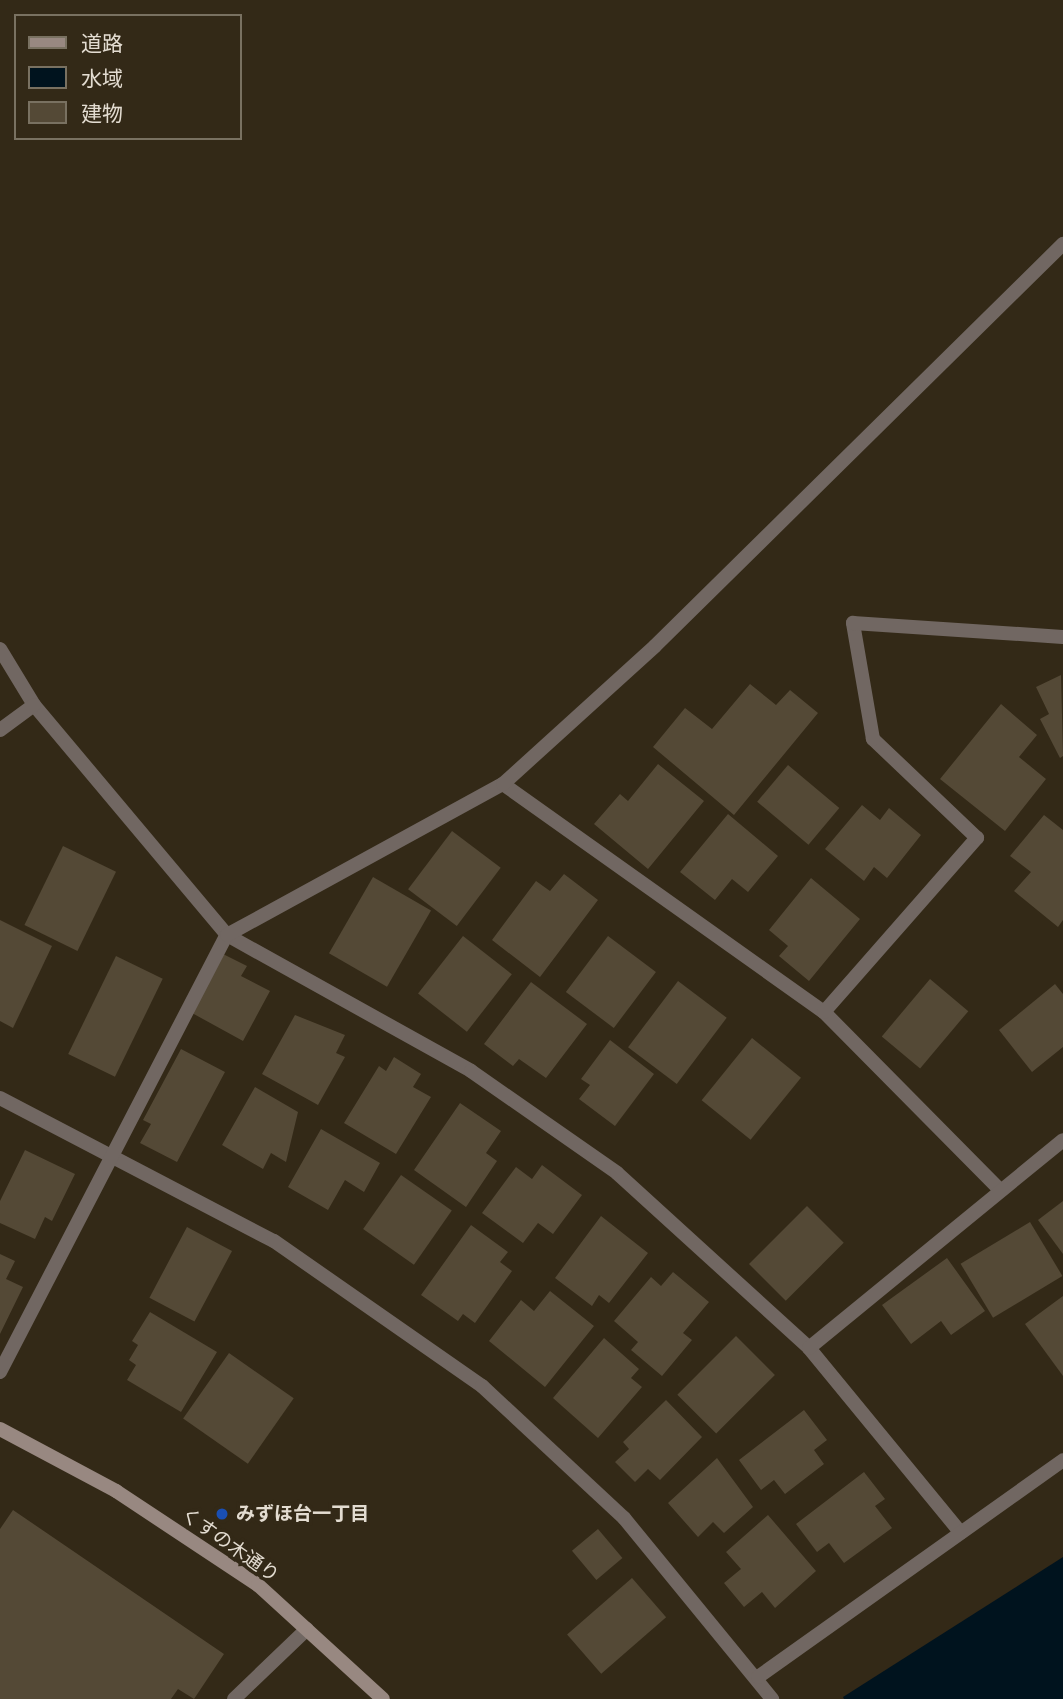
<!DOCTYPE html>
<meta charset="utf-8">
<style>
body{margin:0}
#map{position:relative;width:1063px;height:1699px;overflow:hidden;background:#332917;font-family:"Archivo Narrow","Noto Sans JP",sans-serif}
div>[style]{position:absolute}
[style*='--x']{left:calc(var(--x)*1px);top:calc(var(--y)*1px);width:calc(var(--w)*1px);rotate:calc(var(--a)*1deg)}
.water>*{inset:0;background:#00131e}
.building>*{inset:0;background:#544936;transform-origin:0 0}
.lane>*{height:14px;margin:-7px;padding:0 7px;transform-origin:7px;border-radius:7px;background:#716762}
.street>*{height:14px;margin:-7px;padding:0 7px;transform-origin:7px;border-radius:7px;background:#716762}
.secondary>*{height:14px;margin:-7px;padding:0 7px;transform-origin:7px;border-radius:7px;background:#988881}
.dots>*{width:19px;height:19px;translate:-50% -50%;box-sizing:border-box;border:4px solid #332917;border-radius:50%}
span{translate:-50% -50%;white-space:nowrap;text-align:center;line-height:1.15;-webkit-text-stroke:7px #332917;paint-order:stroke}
.poi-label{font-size:19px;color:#e3dcd1;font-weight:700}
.left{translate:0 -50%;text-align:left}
.street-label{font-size:19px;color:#e3dcd1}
.legend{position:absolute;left:14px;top:14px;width:228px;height:126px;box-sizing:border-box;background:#332917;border:2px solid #797161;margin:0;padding:9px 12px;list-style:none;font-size:21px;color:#e3dcd1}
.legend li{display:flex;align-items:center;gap:14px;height:35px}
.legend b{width:35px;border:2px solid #797161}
</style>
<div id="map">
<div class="water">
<div style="clip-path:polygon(1063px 1557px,1063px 1699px,844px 1699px,843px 1697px)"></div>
</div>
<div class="building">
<div style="clip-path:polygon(1061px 675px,1063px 756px,1060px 758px,1040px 719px,1049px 714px,1036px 687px)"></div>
<div style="clip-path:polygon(750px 684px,776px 705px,790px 690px,818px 713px,734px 815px,653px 747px,685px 708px,712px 729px)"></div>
<div style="clip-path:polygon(1001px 704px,1037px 735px,1019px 757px,1046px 779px,1005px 831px,940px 779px)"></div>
<div style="clip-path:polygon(658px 764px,704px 801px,648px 869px,594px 824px,620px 794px,628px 801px)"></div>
<div style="left:788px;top:765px;width:67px;height:48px;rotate:40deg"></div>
<div style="clip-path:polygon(862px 805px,880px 820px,889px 808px,921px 835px,887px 878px,874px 867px,864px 881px,825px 849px)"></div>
<div style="clip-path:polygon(728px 814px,778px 856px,748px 892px,732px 879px,715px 900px,680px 872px)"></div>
<div style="clip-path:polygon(1044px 815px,1063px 830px,1063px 920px,1058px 927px,1014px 891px,1031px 872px,1010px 856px)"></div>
<div style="left:452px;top:831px;width:61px;height:73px;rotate:37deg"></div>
<div style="left:63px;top:846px;width:59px;height:88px;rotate:26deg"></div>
<div style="clip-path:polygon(564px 874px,598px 900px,540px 977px,492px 940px,536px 881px,550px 891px)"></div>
<div style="left:373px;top:877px;width:67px;height:88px;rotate:30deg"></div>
<div style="clip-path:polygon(811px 878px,860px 919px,809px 981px,779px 956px,788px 946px,769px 930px)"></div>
<div style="clip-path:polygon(0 920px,52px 946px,13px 1028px,0 1021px)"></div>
<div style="left:463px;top:936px;width:62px;height:73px;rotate:38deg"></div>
<div style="left:608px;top:936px;width:60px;height:70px;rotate:37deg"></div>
<div style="clip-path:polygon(223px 954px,247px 966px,241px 976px,270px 991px,243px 1041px,192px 1013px)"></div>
<div style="left:116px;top:956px;width:52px;height:109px;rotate:26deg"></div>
<div style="left:930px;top:979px;width:50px;height:75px;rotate:40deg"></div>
<div style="left:678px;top:981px;width:61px;height:83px;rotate:37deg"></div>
<div style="clip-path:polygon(531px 982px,587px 1024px,546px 1078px,519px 1059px,513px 1066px,484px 1044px)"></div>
<div style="clip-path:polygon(1055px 984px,1063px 994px,1063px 1047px,1032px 1072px,999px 1030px)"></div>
<div style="clip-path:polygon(295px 1015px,345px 1035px,336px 1053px,345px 1057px,318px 1105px,262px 1074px)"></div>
<div style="left:752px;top:1038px;width:63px;height:80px;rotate:39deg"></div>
<div style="clip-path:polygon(610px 1040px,654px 1074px,615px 1126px,579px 1099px,590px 1085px,581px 1079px)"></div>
<div style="clip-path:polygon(181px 1049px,225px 1072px,177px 1162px,140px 1143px,151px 1124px,143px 1120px)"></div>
<div style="clip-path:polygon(394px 1057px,421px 1074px,413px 1087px,431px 1097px,396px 1154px,344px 1123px,379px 1066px,386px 1071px)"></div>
<div style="clip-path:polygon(255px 1087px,298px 1112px,286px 1162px,271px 1153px,263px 1169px,222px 1145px)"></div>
<div style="clip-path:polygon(460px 1103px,501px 1131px,486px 1153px,497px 1161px,466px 1207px,414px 1170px)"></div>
<div style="clip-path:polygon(321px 1129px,380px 1163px,364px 1192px,345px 1180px,328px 1210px,288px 1187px)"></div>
<div style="clip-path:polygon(25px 1150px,75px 1174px,52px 1221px,45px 1217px,35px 1239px,0 1223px,0 1201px)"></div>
<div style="clip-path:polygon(542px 1165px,582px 1195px,553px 1234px,538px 1223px,523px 1243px,482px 1213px,516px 1167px,532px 1179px)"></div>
<div style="left:401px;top:1175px;width:62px;height:66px;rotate:35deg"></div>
<div style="clip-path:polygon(1063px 1201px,1063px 1254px,1038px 1220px)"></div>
<div style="left:807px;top:1206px;width:52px;height:82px;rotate:45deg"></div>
<div style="clip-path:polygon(601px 1216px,648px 1253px,609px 1303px,599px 1295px,592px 1306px,555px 1278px)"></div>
<div style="left:1030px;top:1222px;width:63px;height:81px;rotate:59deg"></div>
<div style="clip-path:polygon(471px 1225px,508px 1252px,500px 1262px,512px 1271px,475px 1323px,463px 1314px,458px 1321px,421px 1295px)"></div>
<div style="left:187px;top:1227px;width:51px;height:80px;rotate:28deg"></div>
<div style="clip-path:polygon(0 1254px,15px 1261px,6px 1279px,23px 1287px,0 1334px)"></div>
<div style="clip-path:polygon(947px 1258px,985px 1311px,951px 1335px,941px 1321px,911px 1344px,882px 1305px)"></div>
<div style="clip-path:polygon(673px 1272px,709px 1302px,683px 1333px,692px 1340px,662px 1376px,631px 1350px,638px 1342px,614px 1321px,651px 1277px,661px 1286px)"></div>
<div style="clip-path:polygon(550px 1291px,594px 1326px,545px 1387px,489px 1341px,521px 1300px,534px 1311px)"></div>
<div style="clip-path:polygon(1063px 1296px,1063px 1376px,1025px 1324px)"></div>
<div style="clip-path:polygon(150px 1312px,217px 1352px,181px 1412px,127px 1380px,136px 1365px,129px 1360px,138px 1345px,132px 1341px)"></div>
<div style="left:736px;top:1336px;width:55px;height:83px;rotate:45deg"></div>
<div style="clip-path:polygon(604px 1338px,639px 1369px,631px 1378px,642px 1387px,598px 1438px,553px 1398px)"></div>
<div style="left:229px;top:1353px;width:79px;height:80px;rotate:35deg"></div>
<div style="clip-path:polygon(666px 1400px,702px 1437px,660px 1480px,648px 1469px,635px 1482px,615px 1462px,629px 1449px,623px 1442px)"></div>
<div style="clip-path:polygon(804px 1410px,827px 1440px,814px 1450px,824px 1464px,785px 1494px,774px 1480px,761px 1490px,739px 1460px)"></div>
<div style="clip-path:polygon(717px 1458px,753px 1507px,724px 1533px,713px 1522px,698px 1537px,668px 1503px)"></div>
<div style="clip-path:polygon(864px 1472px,885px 1499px,875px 1506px,892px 1528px,844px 1563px,829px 1543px,817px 1552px,796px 1524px)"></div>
<div style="clip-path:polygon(13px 1510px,224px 1654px,194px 1699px,178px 1689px,171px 1699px,0 1699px,0 1529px)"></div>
<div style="clip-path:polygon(768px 1515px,816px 1571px,775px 1608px,762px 1592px,744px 1607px,724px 1583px,741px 1569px,726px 1552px)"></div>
<div style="left:598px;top:1529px;width:38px;height:34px;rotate:50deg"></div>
<div style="left:632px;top:1578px;width:52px;height:86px;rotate:49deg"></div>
</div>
<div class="lane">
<div style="--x:234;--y:1699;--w:101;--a:-43.8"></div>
</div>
<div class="street">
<div style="--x:0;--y:649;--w:66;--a:58.7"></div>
<div style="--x:34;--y:705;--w:300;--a:50"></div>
<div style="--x:227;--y:935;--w:279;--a:29.1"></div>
<div style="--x:471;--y:1071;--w:178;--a:34.9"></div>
<div style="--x:617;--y:1173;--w:260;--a:42.3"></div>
<div style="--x:809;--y:1348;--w:239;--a:50.6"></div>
<div style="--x:0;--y:730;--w:42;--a:-36.3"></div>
<div style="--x:503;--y:784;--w:394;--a:35.4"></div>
<div style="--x:824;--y:1012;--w:247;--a:45.3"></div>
<div style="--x:824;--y:1012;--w:232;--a:-48.7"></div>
<div style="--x:977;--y:838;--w:144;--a:-136.4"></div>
<div style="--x:873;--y:739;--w:118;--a:-99.8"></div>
<div style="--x:853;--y:623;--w:210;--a:3.8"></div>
<div style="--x:0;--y:1098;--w:309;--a:27.6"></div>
<div style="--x:274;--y:1241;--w:254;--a:34.9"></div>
<div style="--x:482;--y:1386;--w:194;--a:42.9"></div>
<div style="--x:624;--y:1518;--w:234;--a:50.7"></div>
<div style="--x:809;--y:1348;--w:328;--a:-39.3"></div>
<div style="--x:0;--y:1372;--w:492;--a:-62.6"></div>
<div style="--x:227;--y:935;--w:315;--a:-28.7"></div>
<div style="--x:503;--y:784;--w:205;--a:-42.2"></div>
<div style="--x:655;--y:646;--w:573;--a:-44.58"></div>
<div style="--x:758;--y:1677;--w:374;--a:-35.4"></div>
</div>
<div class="secondary">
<div style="--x:0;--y:1429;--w:132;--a:28.1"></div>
<div style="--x:116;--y:1491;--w:170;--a:33.5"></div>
<div style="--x:258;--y:1585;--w:169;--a:42.4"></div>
</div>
<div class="dots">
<div style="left:222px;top:1514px;background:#1a4fb4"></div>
</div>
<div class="poi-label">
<span class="left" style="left:236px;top:1514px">みずほ台一丁目</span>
</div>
<div class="street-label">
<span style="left:230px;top:1545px;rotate:35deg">くすの木通り</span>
</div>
<ul class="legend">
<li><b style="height:9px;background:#988881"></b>道路</li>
<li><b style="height:19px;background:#00131e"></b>水域</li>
<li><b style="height:19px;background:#544936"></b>建物</li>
</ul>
</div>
